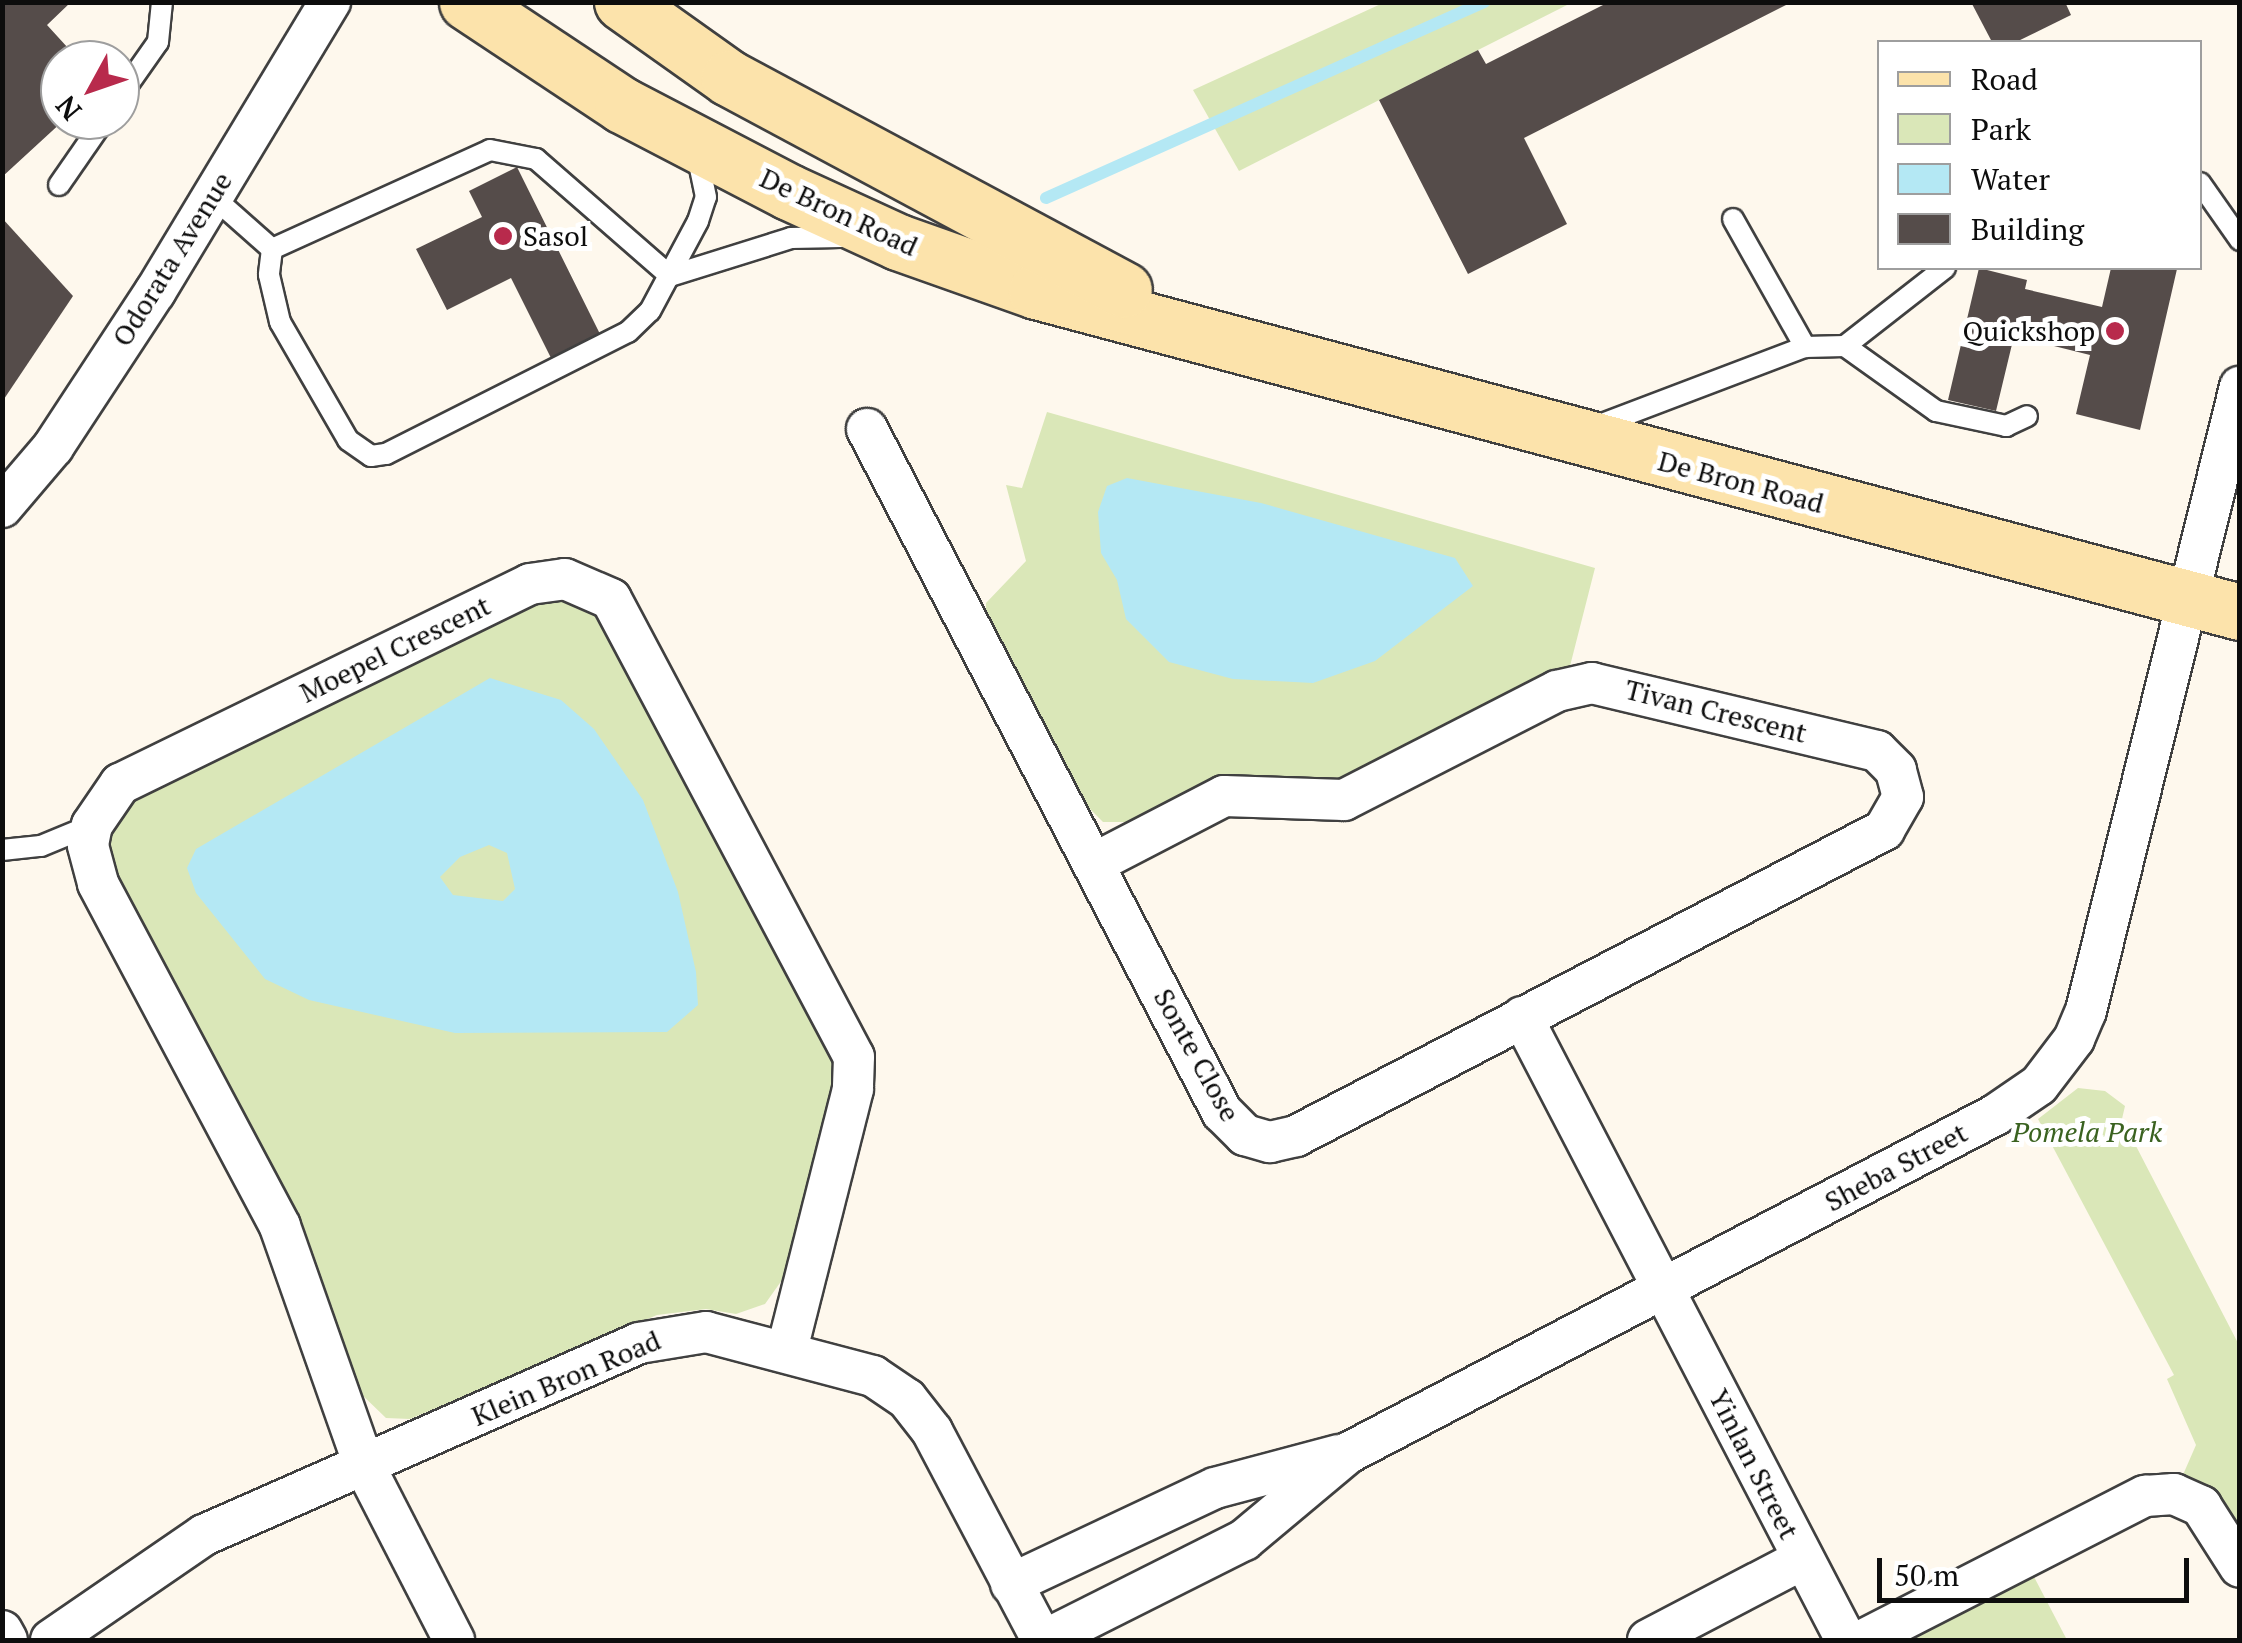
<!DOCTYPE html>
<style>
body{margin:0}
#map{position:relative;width:2242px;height:1643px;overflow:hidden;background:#fef8ed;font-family:"PT Serif",serif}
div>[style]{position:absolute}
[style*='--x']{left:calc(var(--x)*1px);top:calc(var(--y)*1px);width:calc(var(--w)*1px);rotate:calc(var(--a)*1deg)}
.green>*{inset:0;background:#dae7b8}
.water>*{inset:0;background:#b4e8f4}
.stream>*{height:12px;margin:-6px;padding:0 6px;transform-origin:6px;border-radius:6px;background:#b4e8f4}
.building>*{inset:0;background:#554c4a}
.roads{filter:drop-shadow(2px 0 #404040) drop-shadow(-2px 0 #404040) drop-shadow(0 2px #404040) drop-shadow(0 -2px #404040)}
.lane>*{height:20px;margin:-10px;padding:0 10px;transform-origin:10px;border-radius:10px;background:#fff}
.street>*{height:40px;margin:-20px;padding:0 20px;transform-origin:20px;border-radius:20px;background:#fff}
.secondary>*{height:55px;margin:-27.5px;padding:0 27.5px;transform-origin:27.5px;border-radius:27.5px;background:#fce3ab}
.dots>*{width:28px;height:28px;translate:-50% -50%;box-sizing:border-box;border:5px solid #fff;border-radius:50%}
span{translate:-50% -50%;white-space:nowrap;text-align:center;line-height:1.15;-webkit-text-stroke:10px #fff;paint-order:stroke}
.street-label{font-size:28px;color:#0d0d0d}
.poi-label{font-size:28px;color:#0d0d0d}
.left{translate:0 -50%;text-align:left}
.right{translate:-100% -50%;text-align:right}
.park-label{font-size:28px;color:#3a6220;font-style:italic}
.frame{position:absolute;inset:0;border:5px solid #0d0d0d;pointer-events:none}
.legend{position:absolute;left:1877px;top:40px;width:325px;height:230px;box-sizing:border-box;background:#fff;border:2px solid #9e9e9e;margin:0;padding:12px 18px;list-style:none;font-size:30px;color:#0d0d0d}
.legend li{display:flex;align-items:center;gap:20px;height:50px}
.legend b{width:50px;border:2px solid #9e9e9e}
.north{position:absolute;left:40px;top:40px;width:100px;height:100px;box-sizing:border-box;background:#fff;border:2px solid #9e9e9e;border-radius:50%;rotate:230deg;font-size:28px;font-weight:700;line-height:40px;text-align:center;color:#0d0d0d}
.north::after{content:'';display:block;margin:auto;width:35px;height:45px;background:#b82a4c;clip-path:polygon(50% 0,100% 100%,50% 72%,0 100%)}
.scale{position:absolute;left:1877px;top:1558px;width:312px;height:45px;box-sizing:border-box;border:5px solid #0d0d0d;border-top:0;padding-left:12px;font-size:30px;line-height:35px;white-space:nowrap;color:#0d0d0d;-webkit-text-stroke:8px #fff;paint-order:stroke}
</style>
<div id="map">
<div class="green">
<div style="clip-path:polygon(1383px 3px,1571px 3px,1239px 171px,1193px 90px)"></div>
<div style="clip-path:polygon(1047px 412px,1595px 568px,1569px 670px,1349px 780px,1234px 775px,1130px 822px,1103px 822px,1084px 803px,986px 615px,986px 603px,1026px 561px,1006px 485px,1022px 488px)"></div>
<div style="clip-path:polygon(559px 598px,595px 610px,834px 1055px,837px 1080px,787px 1273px,765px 1304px,736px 1314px,706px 1309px,657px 1315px,410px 1419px,386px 1418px,357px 1390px,298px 1219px,111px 862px,108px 837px,126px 802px,541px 600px)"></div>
<div style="clip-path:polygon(2078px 1088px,2105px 1091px,2125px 1106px,2122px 1119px,2239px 1345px,2239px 1526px,2216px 1494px,2182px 1477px,2196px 1445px,2167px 1379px,2174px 1375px,2038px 1119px)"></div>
<div style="clip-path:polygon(2031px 1571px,2067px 1640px,1907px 1640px,1916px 1632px)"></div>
</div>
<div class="water">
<div style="clip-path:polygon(1127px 478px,1261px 503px,1455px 558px,1473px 586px,1375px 661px,1313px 683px,1233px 679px,1169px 662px,1126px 619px,1117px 580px,1101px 553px,1098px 512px,1107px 486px)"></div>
<div style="clip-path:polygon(evenodd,490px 678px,561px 700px,594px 729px,643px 800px,678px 892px,696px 972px,698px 1005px,667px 1032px,455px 1033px,309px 1000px,265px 979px,196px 893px,187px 868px,196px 849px,490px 678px,489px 845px,507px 853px,515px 889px,503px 901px,453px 895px,440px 877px,460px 857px,489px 845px)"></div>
</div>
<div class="stream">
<div style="--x:1046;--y:198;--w:480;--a:-24.1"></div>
</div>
<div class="building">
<div style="clip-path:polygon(2px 2px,71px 2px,47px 25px,79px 60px,60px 60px,60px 83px,52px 90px,64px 120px,2px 177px)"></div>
<div style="clip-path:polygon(1609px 2px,1792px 2px,1524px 138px,1567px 224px,1468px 274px,1379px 100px,1478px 50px,1486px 64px)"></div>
<div style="clip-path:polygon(1971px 2px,2065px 2px,2071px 15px,2016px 42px,1992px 42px)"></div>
<div style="clip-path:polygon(517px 167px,600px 334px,551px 358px,511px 278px,447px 310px,416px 249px,482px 217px,469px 191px)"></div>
<div style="clip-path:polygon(2px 218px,73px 296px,2px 402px)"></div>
<div style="clip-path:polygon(1979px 268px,2027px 280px,2025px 289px,2102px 307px,2111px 268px,2177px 269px,2140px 430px,2076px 414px,2090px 355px,2014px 336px,1996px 411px,1948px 400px)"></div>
</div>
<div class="roads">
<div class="lane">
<div style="--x:120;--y:96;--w:66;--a:-54.9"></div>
<div style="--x:158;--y:42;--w:40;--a:-84.3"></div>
<div style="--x:2200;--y:183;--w:70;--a:54.9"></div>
<div style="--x:59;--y:185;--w:79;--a:-55.3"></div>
<div style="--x:212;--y:196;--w:80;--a:41.5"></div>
<div style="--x:1733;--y:219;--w:147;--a:60.6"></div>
<div style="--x:272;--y:249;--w:26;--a:97"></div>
<div style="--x:269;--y:275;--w:48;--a:76.8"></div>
<div style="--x:280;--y:322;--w:136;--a:60"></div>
<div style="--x:348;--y:440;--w:28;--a:35"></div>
<div style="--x:371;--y:456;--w:15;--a:-8"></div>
<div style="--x:386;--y:454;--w:271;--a:-26.8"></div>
<div style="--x:628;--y:332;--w:30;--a:-44"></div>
<div style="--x:650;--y:311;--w:102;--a:-61.9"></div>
<div style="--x:698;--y:221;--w:25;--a:-72"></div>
<div style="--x:706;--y:197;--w:44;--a:-101.8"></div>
<div style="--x:272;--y:249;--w:239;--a:-24.4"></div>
<div style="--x:490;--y:150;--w:47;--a:11.1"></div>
<div style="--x:536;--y:159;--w:178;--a:41.1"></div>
<div style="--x:670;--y:276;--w:127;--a:-17.4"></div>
<div style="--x:791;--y:238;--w:50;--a:-1.1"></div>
<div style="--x:1845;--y:346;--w:112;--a:35.5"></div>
<div style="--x:1936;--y:411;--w:72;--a:12.1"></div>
<div style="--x:2006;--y:426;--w:23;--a:-25"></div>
<div style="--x:1594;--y:427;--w:226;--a:-20.8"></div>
<div style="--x:1805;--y:347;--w:40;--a:-1.4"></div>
<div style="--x:1845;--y:346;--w:127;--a:-38"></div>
<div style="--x:2;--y:850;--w:39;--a:-6"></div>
<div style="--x:41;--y:846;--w:55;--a:-22.4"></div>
</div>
<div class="street">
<div style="--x:867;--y:429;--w:770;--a:62.54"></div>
<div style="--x:1222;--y:1112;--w:33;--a:45"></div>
<div style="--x:1245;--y:1135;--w:26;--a:16"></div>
<div style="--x:1270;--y:1142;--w:27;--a:-13"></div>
<div style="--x:1296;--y:1136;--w:663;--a:-27.49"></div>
<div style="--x:1884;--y:830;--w:38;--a:-60"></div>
<div style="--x:1903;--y:797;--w:28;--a:-105"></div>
<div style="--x:1896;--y:770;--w:27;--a:-135"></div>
<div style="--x:1877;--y:751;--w:293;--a:-166.6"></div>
<div style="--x:1592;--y:683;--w:36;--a:167"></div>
<div style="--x:1557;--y:691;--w:239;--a:152.9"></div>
<div style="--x:1344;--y:800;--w:120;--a:-178.1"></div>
<div style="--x:1224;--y:796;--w:145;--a:152.6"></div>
<div style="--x:2;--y:507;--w:79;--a:-49.6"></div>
<div style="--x:53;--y:447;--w:186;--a:-56.7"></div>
<div style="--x:155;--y:292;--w:339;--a:-58.9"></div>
<div style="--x:1522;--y:1017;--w:702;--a:62.52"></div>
<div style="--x:1011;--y:1584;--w:225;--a:-25.2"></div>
<div style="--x:1215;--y:1488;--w:128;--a:-14.9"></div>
<div style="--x:2;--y:1631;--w:10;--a:61"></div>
<div style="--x:51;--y:1640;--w:186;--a:-34.5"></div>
<div style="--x:204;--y:1535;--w:475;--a:-23.8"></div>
<div style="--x:639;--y:1343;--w:68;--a:-9.3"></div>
<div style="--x:706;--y:1332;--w:173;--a:14.8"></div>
<div style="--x:873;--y:1376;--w:41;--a:34.1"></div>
<div style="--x:907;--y:1399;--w:41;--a:52"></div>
<div style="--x:932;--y:1431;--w:236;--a:62.2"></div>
<div style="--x:454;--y:1640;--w:197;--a:-117.2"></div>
<div style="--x:364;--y:1465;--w:253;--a:-109.4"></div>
<div style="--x:280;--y:1226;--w:388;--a:-118"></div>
<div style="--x:98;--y:883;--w:39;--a:-105"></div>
<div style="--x:88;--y:845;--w:20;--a:-79"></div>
<div style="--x:92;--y:825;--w:50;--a:-55.7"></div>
<div style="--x:120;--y:784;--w:456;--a:-26"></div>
<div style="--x:530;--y:584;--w:35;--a:-8"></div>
<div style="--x:565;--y:579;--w:50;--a:23.5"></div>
<div style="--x:611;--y:599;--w:518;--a:62.05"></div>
<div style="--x:854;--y:1057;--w:32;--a:92"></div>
<div style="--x:853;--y:1089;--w:269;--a:104.2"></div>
<div style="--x:1045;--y:1640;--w:223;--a:-26.7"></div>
<div style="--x:1244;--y:1540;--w:136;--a:-39.9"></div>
<div style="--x:1348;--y:1453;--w:730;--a:-27.58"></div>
<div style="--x:1995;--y:1115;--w:53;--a:-34.3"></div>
<div style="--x:2039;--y:1085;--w:58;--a:-52.7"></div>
<div style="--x:2074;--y:1039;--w:30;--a:-67"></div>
<div style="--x:2086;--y:1011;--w:643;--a:-76.14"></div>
<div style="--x:1648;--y:1640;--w:175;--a:-27.6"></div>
<div style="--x:1863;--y:1640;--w:317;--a:-27.1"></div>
<div style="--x:2145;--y:1496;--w:29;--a:-4"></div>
<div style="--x:2174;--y:1494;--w:30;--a:24"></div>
<div style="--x:2201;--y:1506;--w:72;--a:57.4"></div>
</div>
<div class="secondary">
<div style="--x:467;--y:2;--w:186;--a:33.6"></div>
<div style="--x:622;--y:105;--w:188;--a:27.5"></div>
<div style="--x:789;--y:192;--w:120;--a:24.6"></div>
<div style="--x:898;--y:242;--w:146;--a:19.5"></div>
<div style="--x:1036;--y:291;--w:1246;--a:14.93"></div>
<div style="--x:622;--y:2;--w:131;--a:35.4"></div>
<div style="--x:729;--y:78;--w:448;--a:28.2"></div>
</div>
</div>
<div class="dots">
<div style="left:503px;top:236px;background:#b82a4c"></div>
<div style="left:2115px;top:331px;background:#b82a4c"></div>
</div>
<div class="street-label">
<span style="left:839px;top:212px;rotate:25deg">De Bron Road</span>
<span style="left:172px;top:259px;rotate:-58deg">Odorata Avenue</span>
<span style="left:1741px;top:482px;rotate:15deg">De Bron Road</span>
<span style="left:395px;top:649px;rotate:-26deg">Moepel Crescent</span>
<span style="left:1716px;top:711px;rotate:14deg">Tivan Crescent</span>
<span style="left:1197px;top:1055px;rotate:61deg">Sonte Close</span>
<span style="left:1896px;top:1167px;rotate:-28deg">Sheba Street</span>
<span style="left:566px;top:1378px;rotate:-23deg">Klein Bron Road</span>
<span style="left:1754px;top:1464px;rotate:63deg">Yinlan Street</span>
</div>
<div class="poi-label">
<span class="left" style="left:523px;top:236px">Sasol</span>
<span class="right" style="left:2095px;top:331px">Quickshop</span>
</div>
<div class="park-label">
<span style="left:2087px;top:1132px">Pomela Park</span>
</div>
<div class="frame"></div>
<ul class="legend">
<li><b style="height:12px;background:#fce3ab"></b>Road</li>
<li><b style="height:28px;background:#dae7b8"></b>Park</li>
<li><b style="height:28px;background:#b4e8f4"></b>Water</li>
<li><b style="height:28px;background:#554c4a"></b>Building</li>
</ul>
<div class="north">N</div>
<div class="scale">50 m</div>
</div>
